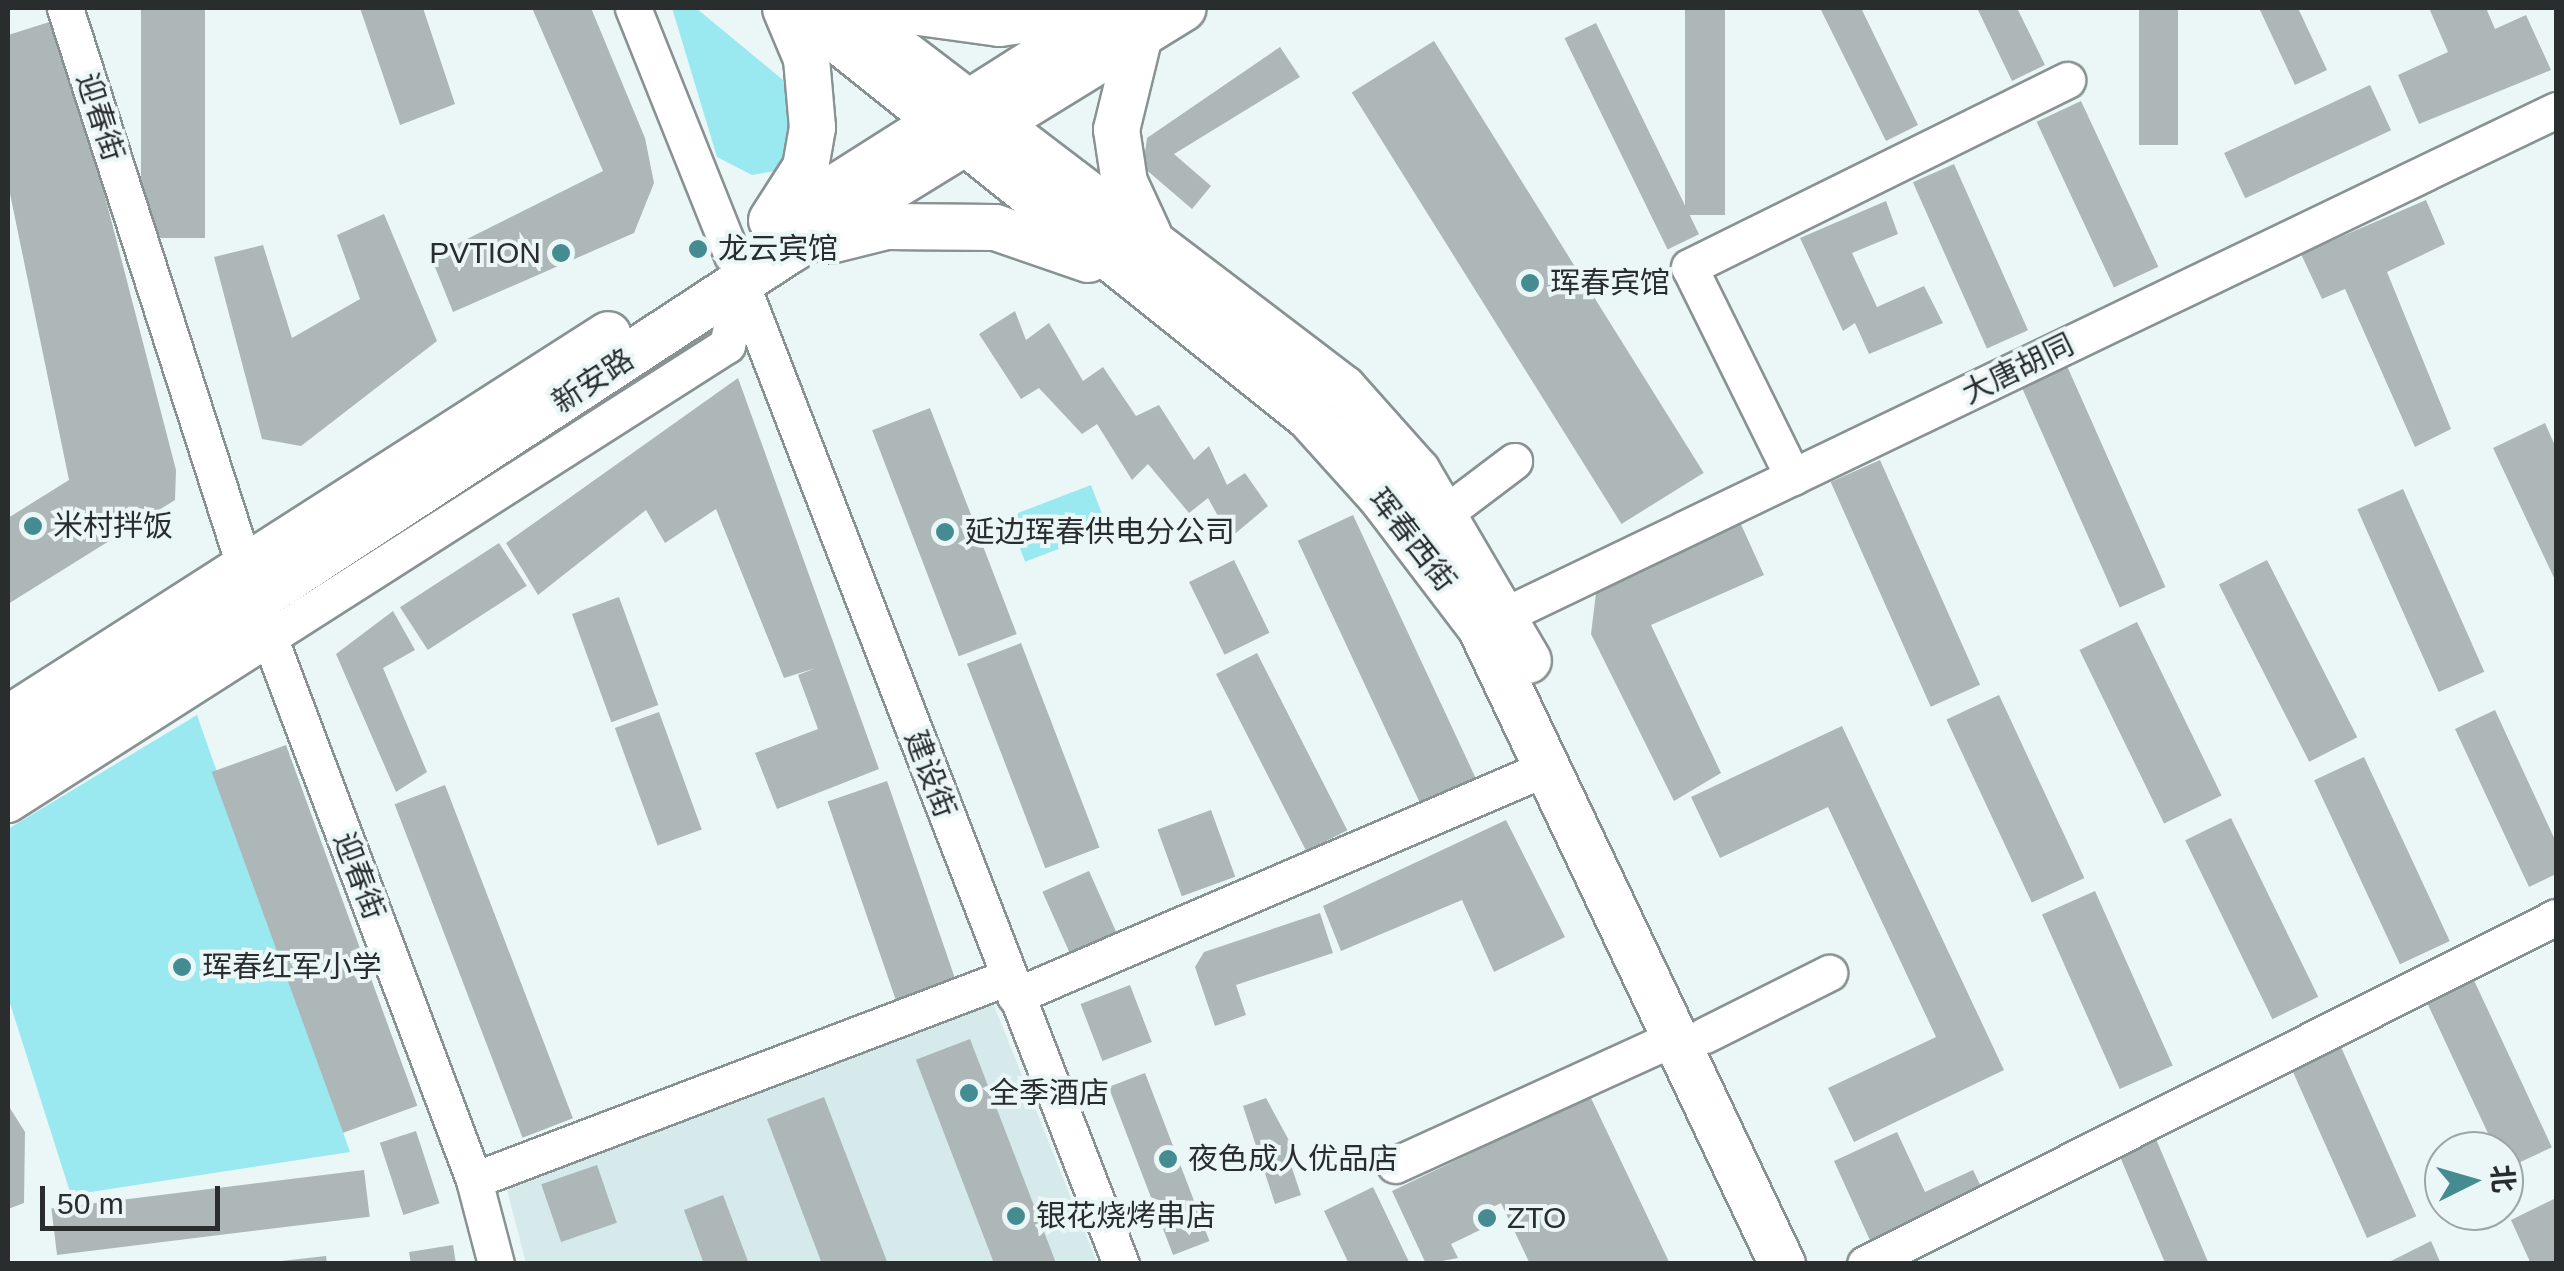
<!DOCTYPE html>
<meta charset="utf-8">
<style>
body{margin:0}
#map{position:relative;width:2564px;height:1271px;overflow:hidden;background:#ebf6f7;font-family:Helvetica,"Noto Sans SC",sans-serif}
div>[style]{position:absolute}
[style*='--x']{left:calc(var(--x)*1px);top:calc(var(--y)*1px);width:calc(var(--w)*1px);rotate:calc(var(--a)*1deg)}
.built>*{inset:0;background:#d6e9eb}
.green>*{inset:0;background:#9ae9f1;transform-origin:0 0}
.building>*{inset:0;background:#adb7b8;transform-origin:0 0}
.roads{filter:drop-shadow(2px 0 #899293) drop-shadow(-2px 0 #899293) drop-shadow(0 2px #899293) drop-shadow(0 -2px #899293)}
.minor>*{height:35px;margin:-17.5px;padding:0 17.5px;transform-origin:17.5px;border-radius:17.5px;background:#fff}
.major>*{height:45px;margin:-22.5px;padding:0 22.5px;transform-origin:22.5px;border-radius:22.5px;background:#fff}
.dots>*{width:28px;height:28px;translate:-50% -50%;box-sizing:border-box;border:5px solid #ebf6f7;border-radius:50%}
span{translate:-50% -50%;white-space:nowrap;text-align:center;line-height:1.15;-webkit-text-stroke:8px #ebf6f7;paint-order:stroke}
.street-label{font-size:30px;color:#292d2e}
.poi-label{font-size:30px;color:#292d2e}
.left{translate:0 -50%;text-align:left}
.right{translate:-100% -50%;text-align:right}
.frame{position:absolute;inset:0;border:10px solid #292d2e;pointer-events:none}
.north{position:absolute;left:2424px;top:1131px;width:100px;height:100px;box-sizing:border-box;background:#ebf6f7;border:2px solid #9da6a7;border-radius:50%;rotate:85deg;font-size:28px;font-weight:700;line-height:40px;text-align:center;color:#292d2e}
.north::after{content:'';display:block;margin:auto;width:35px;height:45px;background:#448c92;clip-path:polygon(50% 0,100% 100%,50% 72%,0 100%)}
.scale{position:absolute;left:40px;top:1186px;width:180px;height:45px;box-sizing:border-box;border:5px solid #292d2e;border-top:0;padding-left:12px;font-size:30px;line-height:35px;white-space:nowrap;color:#292d2e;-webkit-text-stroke:8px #ebf6f7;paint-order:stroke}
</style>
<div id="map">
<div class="built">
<div style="clip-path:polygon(991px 998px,1097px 1263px,526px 1263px,507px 1190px)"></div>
</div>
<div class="green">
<div style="clip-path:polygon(672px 8px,696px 8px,783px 80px,795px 140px,775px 171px,752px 175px,717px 157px)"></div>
<div style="left:1091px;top:485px;width:48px;height:89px;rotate:69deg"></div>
<div style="clip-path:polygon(197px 715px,350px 1152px,71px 1195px,8px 997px,8px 829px)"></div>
</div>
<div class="building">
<div style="left:141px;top:8px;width:64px;height:230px"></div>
<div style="clip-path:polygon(360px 8px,423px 8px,455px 104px,400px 125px)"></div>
<div style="clip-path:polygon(532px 8px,591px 8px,645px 138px,654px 183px,634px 233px,453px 312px,431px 257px,603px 171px)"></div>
<div style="left:1685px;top:8px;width:40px;height:207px"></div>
<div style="clip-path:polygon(1820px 8px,1861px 8px,1918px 125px,1886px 141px)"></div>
<div style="clip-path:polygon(1977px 8px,2017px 8px,2045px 65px,2012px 81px)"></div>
<div style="left:2139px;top:8px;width:39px;height:137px"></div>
<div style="clip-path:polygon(2259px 8px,2298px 8px,2327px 70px,2295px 85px)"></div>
<div style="clip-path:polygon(2429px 8px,2486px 8px,2495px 29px,2526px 15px,2551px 70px,2419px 124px,2398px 75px,2448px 52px)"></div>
<div style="clip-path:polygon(59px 19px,176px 470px,175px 500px,8px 604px,8px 518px,69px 480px,8px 184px,8px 35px)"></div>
<div style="left:1596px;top:23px;width:235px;height:35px;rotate:64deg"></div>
<div style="left:1434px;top:41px;width:509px;height:97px;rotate:58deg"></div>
<div style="clip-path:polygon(1280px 47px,1300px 77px,1174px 154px,1211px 186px,1192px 209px,1143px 167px,1147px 138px)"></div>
<div style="left:2370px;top:85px;width:50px;height:161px;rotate:65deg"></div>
<div style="left:2081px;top:101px;width:183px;height:49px;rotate:65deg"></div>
<div style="left:1954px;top:164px;width:182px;height:45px;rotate:66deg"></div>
<div style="clip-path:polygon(2426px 200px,2445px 244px,2387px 272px,2451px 429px,2415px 447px,2345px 289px,2322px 299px,2301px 254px)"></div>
<div style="clip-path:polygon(1886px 201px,1898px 234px,1852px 253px,1877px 307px,1924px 286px,1943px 323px,1869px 354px,1855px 323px,1843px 331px,1800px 238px)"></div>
<div style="clip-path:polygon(384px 214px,437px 341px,301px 446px,262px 439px,214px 257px,263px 245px,292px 338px,360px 299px,337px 235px)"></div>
<div style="clip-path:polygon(1015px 311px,1026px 340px,1049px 323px,1083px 381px,1103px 367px,1136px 416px,1159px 405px,1194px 460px,1209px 446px,1227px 485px,1245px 473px,1268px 506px,1230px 538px,1208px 498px,1189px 513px,1148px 464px,1132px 480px,1097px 424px,1082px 434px,1039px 388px,1021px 399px,979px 334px)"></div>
<div style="left:2067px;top:366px;width:242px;height:50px;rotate:66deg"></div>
<div style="clip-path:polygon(738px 378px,879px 769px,777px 809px,755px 753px,818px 729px,798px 675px,816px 668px,784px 678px,716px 509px,665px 543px,646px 510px,538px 595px,506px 543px)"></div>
<div style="left:930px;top:408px;width:242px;height:62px;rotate:69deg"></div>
<div style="clip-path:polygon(2545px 423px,2556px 448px,2556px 582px,2493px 448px)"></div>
<div style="left:1880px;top:460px;width:246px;height:54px;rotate:66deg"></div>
<div style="left:2403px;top:489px;width:200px;height:50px;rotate:66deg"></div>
<div style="left:1353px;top:515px;width:300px;height:61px;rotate:65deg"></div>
<div style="clip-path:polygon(1739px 520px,1764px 575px,1651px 625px,1721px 773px,1674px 801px,1591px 634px,1596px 593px)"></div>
<div style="left:499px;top:543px;width:51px;height:118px;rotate:57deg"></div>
<div style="left:1234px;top:560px;width:81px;height:50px;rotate:64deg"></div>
<div style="left:2267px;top:560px;width:199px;height:54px;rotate:63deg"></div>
<div style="left:619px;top:597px;width:115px;height:50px;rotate:70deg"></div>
<div style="clip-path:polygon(393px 611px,415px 650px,383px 668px,427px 772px,396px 792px,336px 654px)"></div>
<div style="left:2137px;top:622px;width:193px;height:64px;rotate:64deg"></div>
<div style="left:1021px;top:643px;width:219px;height:58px;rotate:69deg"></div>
<div style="left:1257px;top:653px;width:199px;height:46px;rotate:63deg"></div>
<div style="left:1999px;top:695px;width:202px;height:58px;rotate:65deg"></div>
<div style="clip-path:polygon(2495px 710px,2556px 842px,2556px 874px,2529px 887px,2455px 729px)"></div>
<div style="left:659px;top:712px;width:125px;height:47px;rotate:70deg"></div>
<div style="clip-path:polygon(1842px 726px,2004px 1070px,1854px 1142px,1828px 1088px,1936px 1037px,1828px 807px,1720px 858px,1691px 797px)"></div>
<div style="left:286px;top:745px;width:384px;height:79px;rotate:70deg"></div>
<div style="left:2364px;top:757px;width:203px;height:55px;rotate:65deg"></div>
<div style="left:887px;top:781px;width:214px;height:63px;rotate:71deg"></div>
<div style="left:445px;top:785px;width:357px;height:54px;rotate:69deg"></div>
<div style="left:1211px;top:810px;width:71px;height:57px;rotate:70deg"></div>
<div style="left:2231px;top:818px;width:199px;height:51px;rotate:64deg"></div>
<div style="clip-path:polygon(1506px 820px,1565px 937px,1494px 972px,1462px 900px,1341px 951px,1323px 906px)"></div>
<div style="left:1089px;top:871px;width:68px;height:51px;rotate:66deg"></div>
<div style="left:2095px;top:891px;width:191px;height:58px;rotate:66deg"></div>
<div style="clip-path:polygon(1320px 913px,1333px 953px,1236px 985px,1246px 1015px,1215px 1026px,1195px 967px,1204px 952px)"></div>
<div style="left:2472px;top:976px;width:189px;height:52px;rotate:65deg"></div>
<div style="left:1130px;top:985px;width:61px;height:53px;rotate:69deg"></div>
<div style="left:2337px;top:1038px;width:195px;height:54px;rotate:66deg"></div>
<div style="left:970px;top:1039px;width:241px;height:58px;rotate:69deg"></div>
<div style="left:1145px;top:1073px;width:180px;height:39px;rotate:69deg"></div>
<div style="clip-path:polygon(1590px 1096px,1670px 1264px,1530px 1264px,1501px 1203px,1474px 1216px,1480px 1230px,1451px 1244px,1458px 1258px,1426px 1264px,1392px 1191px)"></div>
<div style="clip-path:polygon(824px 1097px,888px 1264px,822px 1264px,767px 1119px)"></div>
<div style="clip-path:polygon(1266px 1098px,1299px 1159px,1290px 1162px,1301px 1195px,1275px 1204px,1243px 1106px)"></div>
<div style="clip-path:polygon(8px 1105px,25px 1132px,24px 1203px,8px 1209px)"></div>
<div style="left:416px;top:1131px;width:76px;height:38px;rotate:72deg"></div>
<div style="clip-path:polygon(1897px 1132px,1925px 1192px,1973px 1170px,1985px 1195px,1873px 1247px,1834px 1161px)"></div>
<div style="left:2153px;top:1132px;width:143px;height:40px;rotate:67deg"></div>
<div style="left:597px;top:1165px;width:61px;height:59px;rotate:71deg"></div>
<div style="left:364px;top:1170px;width:47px;height:315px;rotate:83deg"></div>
<div style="clip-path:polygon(1373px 1187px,1410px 1264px,1349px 1264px,1324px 1211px)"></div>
<div style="clip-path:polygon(723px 1195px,749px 1264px,704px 1264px,684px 1210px)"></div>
<div style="clip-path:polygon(2556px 1198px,2556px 1264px,2531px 1264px,2511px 1220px)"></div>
<div style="clip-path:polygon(2431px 1241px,2441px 1264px,2385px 1264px)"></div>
<div style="clip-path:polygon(453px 1245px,456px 1264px,411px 1264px,409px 1252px)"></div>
<div style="clip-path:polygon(326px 1256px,327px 1264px,281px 1264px,281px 1261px)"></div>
</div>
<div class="roads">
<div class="minor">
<div style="--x:65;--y:8;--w:588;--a:72.18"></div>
<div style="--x:633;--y:8;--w:266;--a:68.2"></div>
<div style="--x:741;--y:283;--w:1052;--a:68.83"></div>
<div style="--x:1793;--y:477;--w:234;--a:-116.3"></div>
<div style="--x:1689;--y:267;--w:422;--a:-26.3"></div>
<div style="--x:1444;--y:514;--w:88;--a:-37.1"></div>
<div style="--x:262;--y:618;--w:601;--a:69.33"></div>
<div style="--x:474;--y:1180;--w:87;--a:75.3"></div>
<div style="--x:1480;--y:627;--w:1194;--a:-25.66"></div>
<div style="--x:8;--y:804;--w:853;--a:-32.55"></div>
<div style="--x:727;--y:345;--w:64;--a:-77.3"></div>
<div style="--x:1015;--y:996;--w:578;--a:-23.24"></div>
<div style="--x:1705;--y:1035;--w:139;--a:-26.6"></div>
<div style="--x:1395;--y:1165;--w:311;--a:-24.5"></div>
<div style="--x:474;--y:1180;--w:571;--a:-20.81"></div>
<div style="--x:1865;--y:1264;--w:773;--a:-26.66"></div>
</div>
<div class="major">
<div style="--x:798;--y:8;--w:655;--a:38.67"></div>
<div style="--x:1309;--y:417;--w:108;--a:48"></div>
<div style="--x:1381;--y:497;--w:163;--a:52.7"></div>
<div style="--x:1480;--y:627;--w:705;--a:64.63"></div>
<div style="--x:844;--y:8;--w:627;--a:37.29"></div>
<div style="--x:1343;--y:388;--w:111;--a:48.3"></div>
<div style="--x:1417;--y:471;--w:219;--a:59.6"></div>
<div style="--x:890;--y:8;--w:110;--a:7.8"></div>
<div style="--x:999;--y:23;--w:92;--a:-8.1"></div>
<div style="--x:1138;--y:39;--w:93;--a:103.7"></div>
<div style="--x:1116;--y:129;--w:54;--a:81.4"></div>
<div style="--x:1124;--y:182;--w:57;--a:65.2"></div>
<div style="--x:771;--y:220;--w:63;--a:-57.3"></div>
<div style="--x:805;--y:167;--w:41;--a:-80.1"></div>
<div style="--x:812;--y:127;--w:69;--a:-95"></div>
<div style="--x:806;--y:58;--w:54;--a:-112.8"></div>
<div style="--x:783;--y:220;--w:396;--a:-32.4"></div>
<div style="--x:830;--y:240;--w:58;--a:-14"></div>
<div style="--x:886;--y:226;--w:109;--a:0.5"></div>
<div style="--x:995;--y:227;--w:98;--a:19"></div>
<div style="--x:8;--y:718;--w:712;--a:-32.62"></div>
<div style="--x:8;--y:761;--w:933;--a:-33.2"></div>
<div style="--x:789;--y:250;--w:462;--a:-31.6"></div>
</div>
</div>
<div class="dots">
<div style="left:698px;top:249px;background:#448c92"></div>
<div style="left:561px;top:253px;background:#448c92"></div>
<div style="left:1530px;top:283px;background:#448c92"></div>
<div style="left:33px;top:526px;background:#448c92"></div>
<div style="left:945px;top:532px;background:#448c92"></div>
<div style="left:182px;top:967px;background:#448c92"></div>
<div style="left:969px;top:1093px;background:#448c92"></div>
<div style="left:1168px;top:1159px;background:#448c92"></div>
<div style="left:1016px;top:1216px;background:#448c92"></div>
<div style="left:1487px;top:1218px;background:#448c92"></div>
</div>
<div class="street-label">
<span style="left:100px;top:117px;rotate:72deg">迎春街</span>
<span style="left:2018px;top:369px;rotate:-26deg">大唐胡同</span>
<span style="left:593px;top:381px;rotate:-33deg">新安路</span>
<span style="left:1412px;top:540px;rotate:52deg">珲春西街</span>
<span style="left:930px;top:774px;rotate:69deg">建设街</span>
<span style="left:359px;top:876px;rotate:69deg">迎春街</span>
</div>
<div class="poi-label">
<span class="left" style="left:718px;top:249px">龙云宾馆</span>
<span class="right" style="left:541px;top:253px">PVTION</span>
<span class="left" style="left:1550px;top:283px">珲春宾馆</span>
<span class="left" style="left:53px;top:526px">米村拌饭</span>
<span class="left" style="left:965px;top:532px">延边珲春供电分公司</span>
<span class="left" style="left:202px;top:967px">珲春红军小学</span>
<span class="left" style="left:989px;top:1093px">全季酒店</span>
<span class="left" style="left:1188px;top:1159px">夜色成人优品店</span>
<span class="left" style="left:1036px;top:1216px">银花烧烤串店</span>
<span class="left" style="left:1507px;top:1218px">ZTO</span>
</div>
<div class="frame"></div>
<div class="north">北</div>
<div class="scale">50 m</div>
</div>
